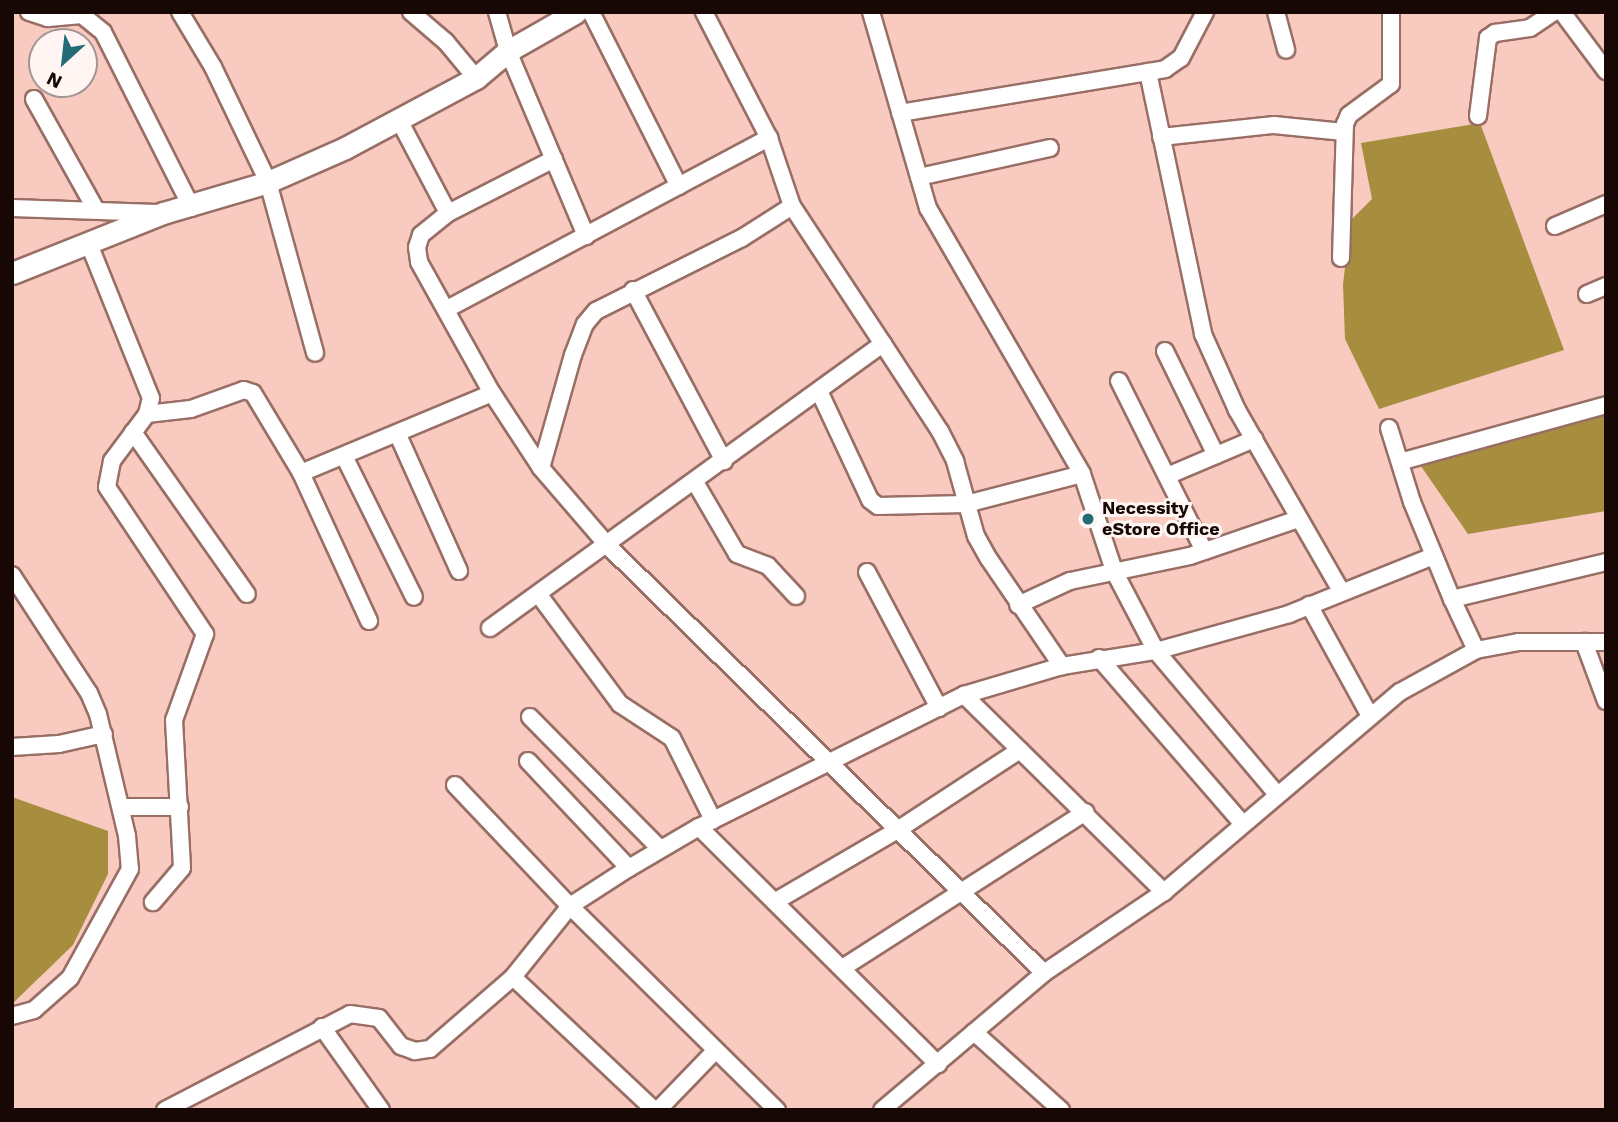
<!DOCTYPE html>
<style>
body{margin:0}
#map{position:relative;width:1618px;height:1122px;overflow:hidden;background:#f9cac0;font-family:"Work Sans",sans-serif}
div>[style]{position:absolute}
[style*='--x']{left:calc(var(--x)*1px);top:calc(var(--y)*1px);width:calc(var(--w)*1px);rotate:calc(var(--a)*1deg)}
.water>*{inset:0;background:#a68e3e}
.roads{filter:drop-shadow(2px 0 #986e65) drop-shadow(-2px 0 #986e65) drop-shadow(0 2px #986e65) drop-shadow(0 -2px #986e65)}
.street>*{height:16px;margin:-8px;padding:0 8px;transform-origin:8px;border-radius:8px;background:#fff}
.secondary>*{height:21px;margin:-10.5px;padding:0 10.5px;transform-origin:10.5px;border-radius:10.5px;background:#fff}
.dots>*{width:19px;height:19px;translate:-50% -50%;box-sizing:border-box;border:4px solid #fff5f3;border-radius:50%}
span{translate:-50% -50%;white-space:nowrap;text-align:center;line-height:1.15;-webkit-text-stroke:6px #fff5f3;paint-order:stroke}
.poi-label{font-size:18px;color:#170806;font-weight:700}
.left{translate:0 -50%;text-align:left}
.frame{position:absolute;inset:0;border:14px solid #170806;pointer-events:none}
.north{position:absolute;left:28px;top:28px;width:70px;height:70px;box-sizing:border-box;background:#fff5f3;border:2px solid #a29694;border-radius:50%;rotate:207deg;font-size:19px;font-weight:700;line-height:28px;text-align:center;color:#170806}
.north::after{content:'';display:block;margin:auto;width:24px;height:32px;background:#246b78;clip-path:polygon(50% 0,100% 100%,50% 72%,0 100%)}
</style>
<div id="map">
<div class="water">
<div style="clip-path:polygon(1480px 123px,1564px 350px,1379px 409px,1345px 339px,1343px 285px,1350px 221px,1372px 199px,1361px 143px)"></div>
<div style="clip-path:polygon(1606px 412px,1606px 511px,1468px 534px,1418px 462px)"></div>
<div style="clip-path:polygon(12px 797px,108px 831px,108px 874px,73px 945px,12px 1004px)"></div>
</div>
<div class="roads">
<div class="street">
<div style="--x:29;--y:12;--w:20;--a:18"></div>
<div style="--x:48;--y:18;--w:34;--a:-5"></div>
<div style="--x:82;--y:15;--w:27;--a:39"></div>
<div style="--x:103;--y:32;--w:197;--a:63.2"></div>
<div style="--x:180;--y:12;--w:64;--a:59"></div>
<div style="--x:213;--y:67;--w:127;--a:64.4"></div>
<div style="--x:268;--y:182;--w:177;--a:74.6"></div>
<div style="--x:411;--y:12;--w:46;--a:40.6"></div>
<div style="--x:446;--y:42;--w:47;--a:50.2"></div>
<div style="--x:497;--y:12;--w:41;--a:74.2"></div>
<div style="--x:508;--y:51;--w:201;--a:67.1"></div>
<div style="--x:591;--y:12;--w:195;--a:63.2"></div>
<div style="--x:871;--y:12;--w:204;--a:73.8"></div>
<div style="--x:928;--y:208;--w:307;--a:59.9"></div>
<div style="--x:1082;--y:474;--w:102;--a:71.7"></div>
<div style="--x:1114;--y:571;--w:90;--a:62.3"></div>
<div style="--x:1156;--y:651;--w:186;--a:49.8"></div>
<div style="--x:1276;--y:12;--w:39;--a:75"></div>
<div style="--x:1562;--y:12;--w:74;--a:53.3"></div>
<div style="--x:1148;--y:72;--w:268;--a:78.1"></div>
<div style="--x:1203;--y:334;--w:83;--a:65.9"></div>
<div style="--x:1237;--y:410;--w:209;--a:60.1"></div>
<div style="--x:34;--y:99;--w:127;--a:60.8"></div>
<div style="--x:900;--y:113;--w:269;--a:-9.4"></div>
<div style="--x:1165;--y:69;--w:19;--a:-35"></div>
<div style="--x:1181;--y:58;--w:52;--a:-62.4"></div>
<div style="--x:1478;--y:116;--w:79;--a:-82.7"></div>
<div style="--x:1488;--y:38;--w:9;--a:-36"></div>
<div style="--x:1495;--y:33;--w:35;--a:-8"></div>
<div style="--x:1530;--y:28;--w:29;--a:-34"></div>
<div style="--x:399;--y:120;--w:105;--a:62.2"></div>
<div style="--x:1161;--y:137;--w:114;--a:-6.1"></div>
<div style="--x:1274;--y:125;--w:70;--a:5.7"></div>
<div style="--x:554;--y:159;--w:119;--a:153"></div>
<div style="--x:448;--y:213;--w:35;--a:141"></div>
<div style="--x:421;--y:235;--w:13;--a:108"></div>
<div style="--x:417;--y:247;--w:15;--a:82"></div>
<div style="--x:419;--y:262;--w:150;--a:60.9"></div>
<div style="--x:492;--y:393;--w:90;--a:56.8"></div>
<div style="--x:541;--y:468;--w:103;--a:49.3"></div>
<div style="--x:608;--y:546;--w:610;--a:44.4"></div>
<div style="--x:919;--y:177;--w:134;--a:-12.5"></div>
<div style="--x:12;--y:208;--w:145;--a:2"></div>
<div style="--x:1555;--y:226;--w:56;--a:-23.3"></div>
<div style="--x:89;--y:244;--w:166;--a:68.1"></div>
<div style="--x:151;--y:398;--w:16;--a:104"></div>
<div style="--x:147;--y:414;--w:59;--a:126.7"></div>
<div style="--x:112;--y:461;--w:26;--a:101"></div>
<div style="--x:107;--y:487;--w:177;--a:56.3"></div>
<div style="--x:205;--y:634;--w:91;--a:109.8"></div>
<div style="--x:174;--y:720;--w:148;--a:86.9"></div>
<div style="--x:182;--y:868;--w:45;--a:130.5"></div>
<div style="--x:1341;--y:258;--w:134;--a:-88.3"></div>
<div style="--x:1345;--y:124;--w:10;--a:-66"></div>
<div style="--x:1349;--y:115;--w:52;--a:-36.4"></div>
<div style="--x:1391;--y:84;--w:72;--a:-90"></div>
<div style="--x:633;--y:290;--w:194;--a:62"></div>
<div style="--x:1587;--y:294;--w:21;--a:-23"></div>
<div style="--x:447;--y:309;--w:365;--a:-28"></div>
<div style="--x:883;--y:344;--w:104;--a:56.8"></div>
<div style="--x:940;--y:431;--w:34;--a:63"></div>
<div style="--x:955;--y:461;--w:78;--a:74.4"></div>
<div style="--x:976;--y:536;--w:26;--a:61"></div>
<div style="--x:989;--y:559;--w:130;--a:55.7"></div>
<div style="--x:1165;--y:351;--w:116;--a:63.9"></div>
<div style="--x:1119;--y:381;--w:190;--a:63.4"></div>
<div style="--x:819;--y:391;--w:120;--a:64.9"></div>
<div style="--x:870;--y:500;--w:10;--a:37"></div>
<div style="--x:878;--y:506;--w:88;--a:-1.3"></div>
<div style="--x:966;--y:504;--w:120;--a:-14.5"></div>
<div style="--x:147;--y:414;--w:44;--a:-6.5"></div>
<div style="--x:191;--y:409;--w:56;--a:-19.7"></div>
<div style="--x:244;--y:390;--w:9;--a:18"></div>
<div style="--x:253;--y:393;--w:93;--a:59"></div>
<div style="--x:301;--y:473;--w:163;--a:65.3"></div>
<div style="--x:1389;--y:428;--w:77;--a:72.7"></div>
<div style="--x:1412;--y:502;--w:105;--a:67.6"></div>
<div style="--x:133;--y:432;--w:198;--a:54.9"></div>
<div style="--x:398;--y:435;--w:149;--a:65.8"></div>
<div style="--x:344;--y:456;--w:157;--a:63.6"></div>
<div style="--x:1403;--y:461;--w:211;--a:-15.4"></div>
<div style="--x:541;--y:468;--w:117;--a:-74.2"></div>
<div style="--x:573;--y:355;--w:33;--a:-69"></div>
<div style="--x:585;--y:324;--w:17;--a:-50"></div>
<div style="--x:596;--y:311;--w:163;--a:-26.6"></div>
<div style="--x:742;--y:238;--w:59;--a:-32.6"></div>
<div style="--x:301;--y:473;--w:207;--a:-22.7"></div>
<div style="--x:1167;--y:476;--w:95;--a:-23"></div>
<div style="--x:695;--y:482;--w:83;--a:59.7"></div>
<div style="--x:737;--y:554;--w:33;--a:21"></div>
<div style="--x:768;--y:566;--w:41;--a:47"></div>
<div style="--x:867;--y:572;--w:154;--a:62.1"></div>
<div style="--x:12;--y:575;--w:141;--a:56.9"></div>
<div style="--x:89;--y:693;--w:23;--a:67"></div>
<div style="--x:98;--y:714;--w:125;--a:76.6"></div>
<div style="--x:127;--y:836;--w:33;--a:85"></div>
<div style="--x:130;--y:869;--w:124;--a:118.8"></div>
<div style="--x:70;--y:978;--w:48;--a:138.4"></div>
<div style="--x:34;--y:1010;--w:23;--a:165"></div>
<div style="--x:539;--y:595;--w:136;--a:53.4"></div>
<div style="--x:620;--y:704;--w:62;--a:33.2"></div>
<div style="--x:672;--y:738;--w:92;--a:63.4"></div>
<div style="--x:1018;--y:605;--w:57;--a:-24.8"></div>
<div style="--x:1070;--y:581;--w:123;--a:-11.8"></div>
<div style="--x:1190;--y:556;--w:114;--a:-18.9"></div>
<div style="--x:1309;--y:605;--w:127;--a:61.2"></div>
<div style="--x:490;--y:628;--w:485;--a:-35.9"></div>
<div style="--x:883;--y:344;--w:165;--a:-123.4"></div>
<div style="--x:792;--y:206;--w:72;--a:-108.7"></div>
<div style="--x:769;--y:138;--w:142;--a:-117.3"></div>
<div style="--x:1584;--y:642;--w:63;--a:69.6"></div>
<div style="--x:1476;--y:650;--w:56;--a:-115.2"></div>
<div style="--x:1452;--y:599;--w:158;--a:-13.5"></div>
<div style="--x:1099;--y:658;--w:218;--a:49.1"></div>
<div style="--x:964;--y:695;--w:281;--a:44.6"></div>
<div style="--x:530;--y:717;--w:185;--a:45.4"></div>
<div style="--x:12;--y:747;--w:47;--a:-3.7"></div>
<div style="--x:59;--y:744;--w:46;--a:-12.5"></div>
<div style="--x:528;--y:761;--w:147;--a:46.7"></div>
<div style="--x:455;--y:785;--w:167;--a:46.5"></div>
<div style="--x:570;--y:906;--w:291;--a:44.6"></div>
<div style="--x:121;--y:807;--w:59;--a:0"></div>
<div style="--x:699;--y:827;--w:337;--a:44.8"></div>
<div style="--x:776;--y:901;--w:139;--a:-30.3"></div>
<div style="--x:896;--y:831;--w:148;--a:-33.2"></div>
<div style="--x:844;--y:967;--w:287;--a:-32.7"></div>
<div style="--x:513;--y:977;--w:91;--a:-51.2"></div>
<div style="--x:570;--y:906;--w:70;--a:-32.8"></div>
<div style="--x:629;--y:868;--w:81;--a:-30.4"></div>
<div style="--x:699;--y:827;--w:296;--a:-26.5"></div>
<div style="--x:964;--y:695;--w:102;--a:-16.5"></div>
<div style="--x:1062;--y:666;--w:95;--a:-9.1"></div>
<div style="--x:1156;--y:651;--w:138;--a:-15.5"></div>
<div style="--x:1289;--y:614;--w:155;--a:-21.9"></div>
<div style="--x:322;--y:1027;--w:102;--a:54.6"></div>
<div style="--x:974;--y:1032;--w:117;--a:41.9"></div>
<div style="--x:165;--y:1110;--w:208;--a:-27.4"></div>
<div style="--x:350;--y:1014;--w:29;--a:8"></div>
<div style="--x:379;--y:1018;--w:36;--a:52"></div>
<div style="--x:401;--y:1046;--w:15;--a:20"></div>
<div style="--x:415;--y:1051;--w:15;--a:-8"></div>
<div style="--x:430;--y:1049;--w:110;--a:-40.9"></div>
<div style="--x:513;--y:977;--w:194;--a:43.3"></div>
<div style="--x:658;--y:1110;--w:82;--a:-46"></div>
<div style="--x:882;--y:1110;--w:212;--a:-40.2"></div>
<div style="--x:1044;--y:973;--w:145;--a:-34"></div>
<div style="--x:1164;--y:892;--w:309;--a:-40.3"></div>
<div style="--x:1400;--y:692;--w:87;--a:-28.9"></div>
<div style="--x:1476;--y:650;--w:44;--a:-10.5"></div>
<div style="--x:1519;--y:642;--w:87;--a:0"></div>
</div>
<div class="secondary">
<div style="--x:12;--y:273;--w:162;--a:-21.7"></div>
<div style="--x:163;--y:213;--w:109;--a:-16.4"></div>
<div style="--x:268;--y:182;--w:84;--a:-23.8"></div>
<div style="--x:345;--y:148;--w:149;--a:-28.1"></div>
<div style="--x:476;--y:78;--w:42;--a:-40.2"></div>
<div style="--x:508;--y:51;--w:78;--a:-29.8"></div>
</div>
</div>
<div class="dots">
<div style="left:1088px;top:519px;background:#246b78"></div>
</div>
<div class="poi-label">
<span class="left" style="left:1102px;top:519px">Necessity<br>eStore Office</span>
</div>
<div class="frame"></div>
<div class="north">N</div>
</div>
